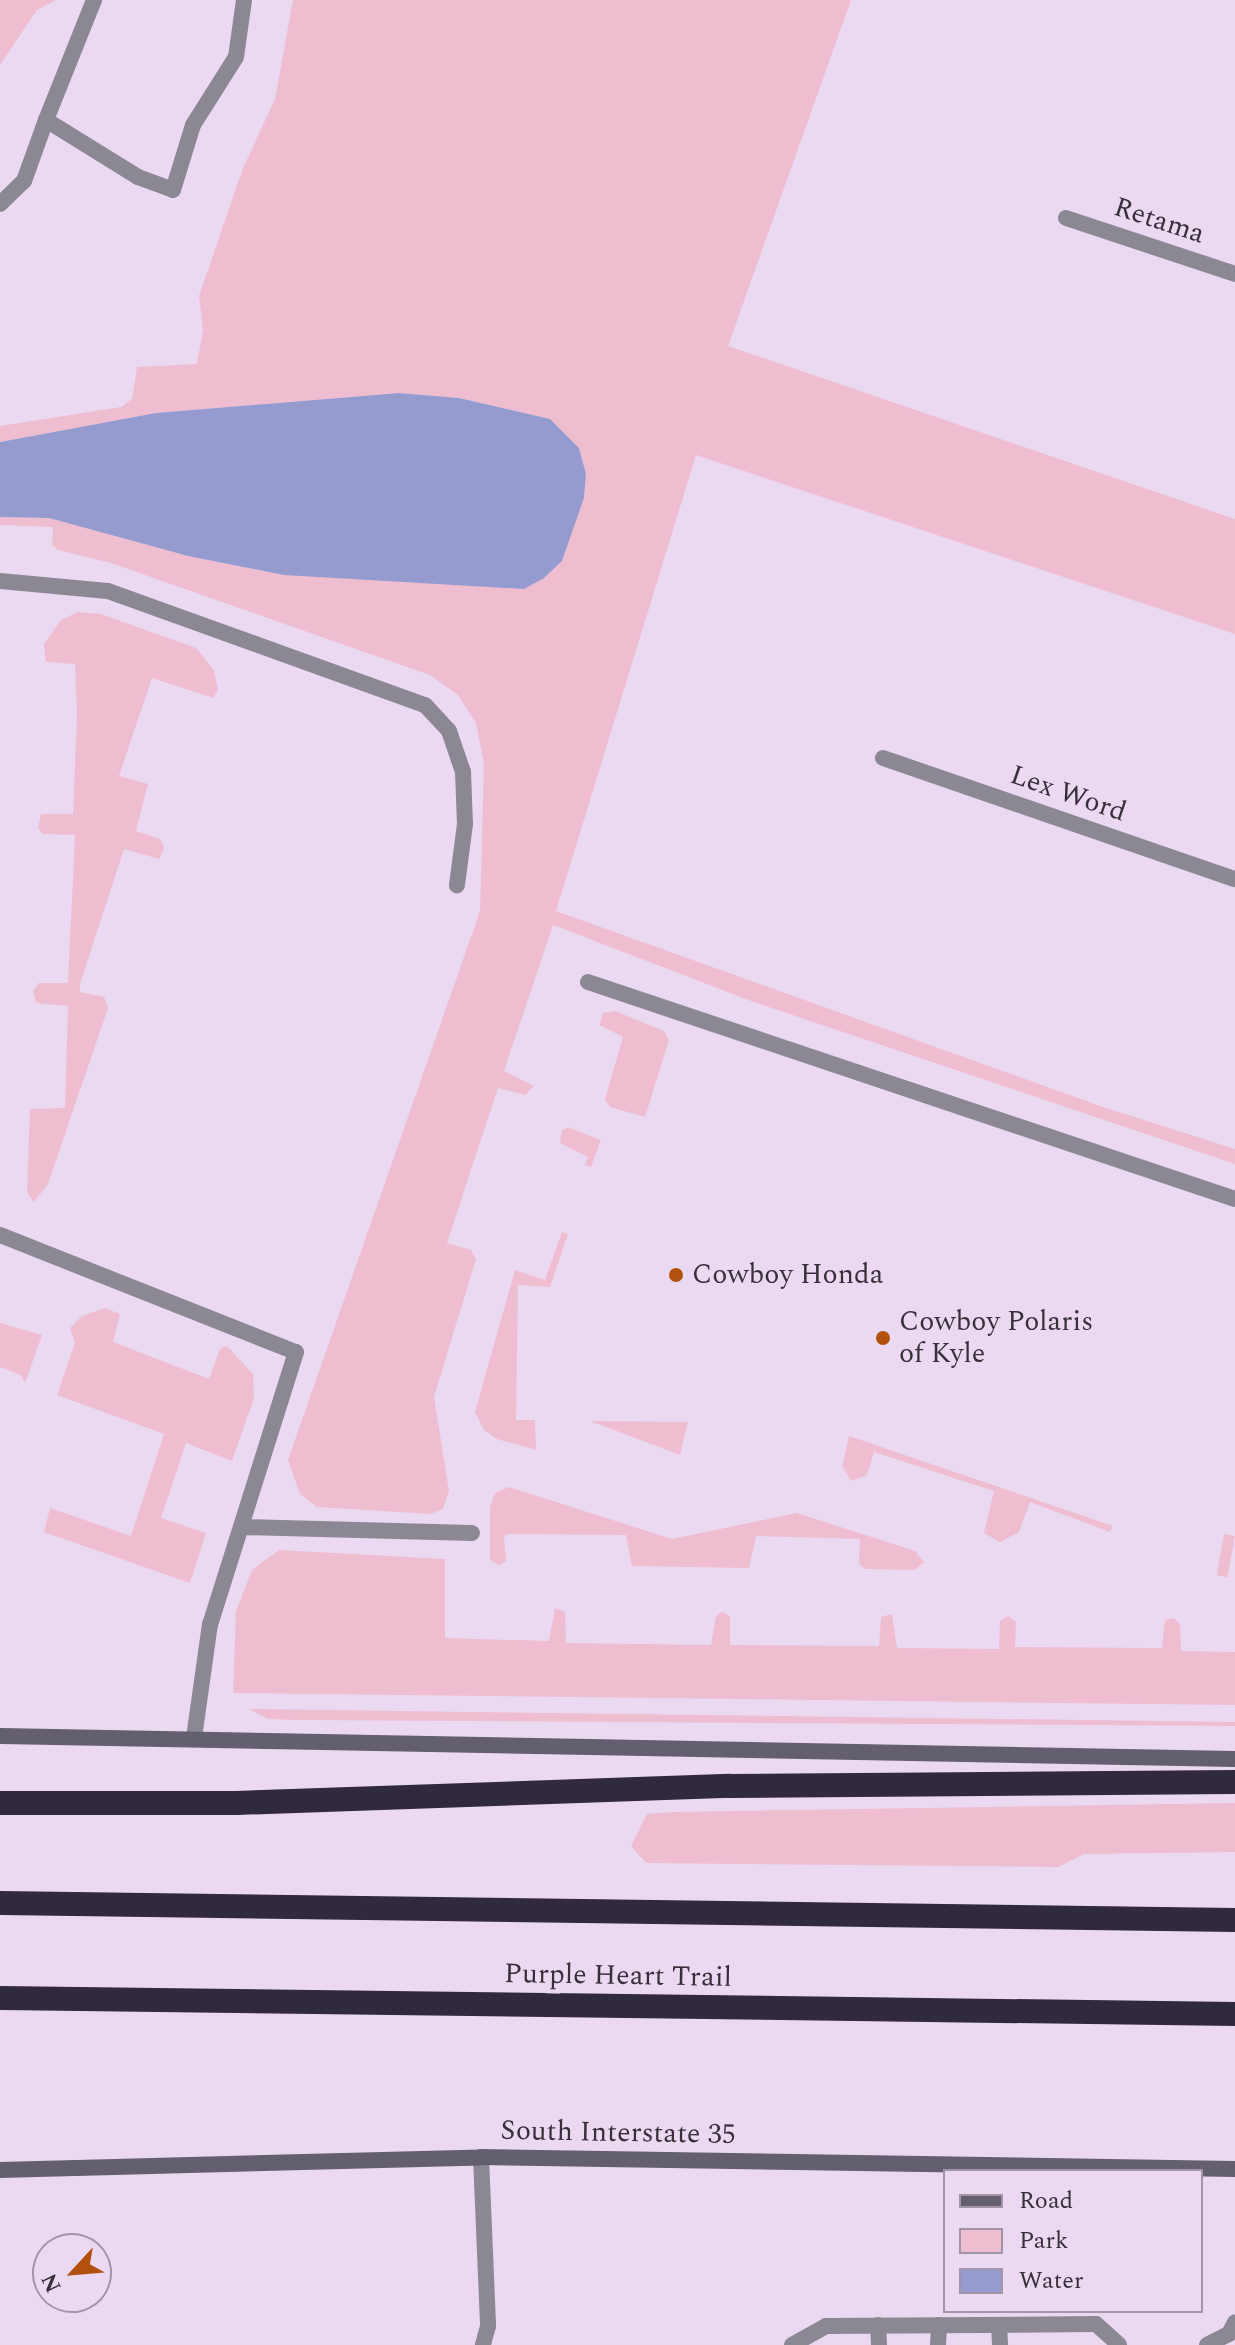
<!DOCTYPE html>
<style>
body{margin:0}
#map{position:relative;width:1235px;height:2345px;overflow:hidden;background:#ebd9f2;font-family:Spectral,serif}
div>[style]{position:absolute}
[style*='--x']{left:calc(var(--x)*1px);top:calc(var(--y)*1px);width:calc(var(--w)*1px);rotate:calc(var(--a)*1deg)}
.green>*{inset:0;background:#eebdd0;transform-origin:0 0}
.water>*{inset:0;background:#959bce}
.service>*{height:16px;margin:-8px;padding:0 8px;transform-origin:8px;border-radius:8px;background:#8b8894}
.minor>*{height:16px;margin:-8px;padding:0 8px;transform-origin:8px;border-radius:8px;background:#8b8894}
.secondary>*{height:16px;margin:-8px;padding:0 8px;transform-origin:8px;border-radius:8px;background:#635f6f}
.motorway>*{height:24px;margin:-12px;padding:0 12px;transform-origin:12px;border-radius:12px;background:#30293f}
.dots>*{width:22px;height:22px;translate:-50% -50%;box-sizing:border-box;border:4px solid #ebd9f2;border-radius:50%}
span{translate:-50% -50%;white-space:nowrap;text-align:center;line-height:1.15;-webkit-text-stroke:8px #ebd9f2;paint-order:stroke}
.street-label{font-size:28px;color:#37303a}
.poi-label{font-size:28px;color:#37303a}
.left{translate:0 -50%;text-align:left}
.legend{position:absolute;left:943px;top:2169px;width:260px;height:144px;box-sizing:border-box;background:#ebd9f2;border:2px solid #a395a8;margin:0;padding:10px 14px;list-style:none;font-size:24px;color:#37303a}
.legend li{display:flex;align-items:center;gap:16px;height:40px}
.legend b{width:40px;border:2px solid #a395a8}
.north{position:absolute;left:32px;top:2233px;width:80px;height:80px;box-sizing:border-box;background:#ebd9f2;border:2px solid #a395a8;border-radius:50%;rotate:244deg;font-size:22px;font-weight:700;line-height:32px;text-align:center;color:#37303a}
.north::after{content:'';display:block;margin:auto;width:28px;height:36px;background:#b1510d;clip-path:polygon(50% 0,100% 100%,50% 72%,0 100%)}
</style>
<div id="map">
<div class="green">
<div style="clip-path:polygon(0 0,56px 0,37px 10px,0 65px)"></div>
<div style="clip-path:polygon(293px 0,851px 0,728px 346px,1235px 519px,1235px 634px,696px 455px,556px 911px,1103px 1107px,1235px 1149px,1235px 1164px,751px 1001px,553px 925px,504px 1071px,534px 1086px,525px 1095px,498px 1088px,447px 1243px,471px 1250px,476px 1259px,434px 1397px,449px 1491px,443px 1509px,431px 1514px,317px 1507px,300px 1494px,288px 1460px,480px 911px,484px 764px,476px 723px,458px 695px,430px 675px,111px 563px,58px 550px,52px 545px,53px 527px,0 525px,0 517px,49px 518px,188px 556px,284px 575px,544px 578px,562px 561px,584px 498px,586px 474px,579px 448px,550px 419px,459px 398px,399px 393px,156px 413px,0 442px,0 426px,121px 407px,132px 399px,137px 367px,197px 364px,203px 330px,199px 296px,243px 168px,275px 99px)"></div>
<div style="clip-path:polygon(78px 612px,101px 614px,196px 648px,214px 670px,218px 690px,213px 698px,152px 678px,119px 776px,148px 784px,136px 831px,160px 839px,164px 847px,159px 859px,124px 849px,80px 984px,80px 992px,104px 997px,108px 1008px,48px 1184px,34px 1202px,27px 1192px,30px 1109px,65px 1108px,68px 1006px,36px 1003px,33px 991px,39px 983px,68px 983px,75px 835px,43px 834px,38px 828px,41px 814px,73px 814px,77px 715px,75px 664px,46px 662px,44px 644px,61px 620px)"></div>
<div style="clip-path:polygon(615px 1011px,664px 1031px,669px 1040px,645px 1117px,610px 1107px,605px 1099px,623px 1037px,599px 1025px,603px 1013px)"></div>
<div style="clip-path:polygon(568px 1127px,601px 1140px,591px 1167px,585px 1165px,588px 1157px,560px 1143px,562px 1130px)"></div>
<div style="clip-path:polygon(562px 1232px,568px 1234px,550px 1287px,518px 1285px,516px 1420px,535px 1420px,536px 1450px,497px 1439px,484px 1430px,475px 1412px,515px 1270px,545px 1280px)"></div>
<div style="clip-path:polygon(105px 1308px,120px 1314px,113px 1342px,209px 1379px,220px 1349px,227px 1346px,253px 1374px,254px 1398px,232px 1461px,186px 1443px,161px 1518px,206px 1533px,190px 1583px,44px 1532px,50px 1508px,131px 1536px,164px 1434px,57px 1395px,75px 1343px,70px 1328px,82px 1316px)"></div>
<div style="clip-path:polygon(0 1323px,42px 1335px,25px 1383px,21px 1375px,0 1367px)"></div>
<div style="clip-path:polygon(590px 1421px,688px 1422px,680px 1455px)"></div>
<div style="clip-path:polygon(849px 1436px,1113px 1526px,1110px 1532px,1030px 1502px,1019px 1532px,1000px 1542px,984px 1533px,994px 1491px,874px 1452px,867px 1475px,851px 1481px,842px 1466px)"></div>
<div style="clip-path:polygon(509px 1487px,672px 1539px,797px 1513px,915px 1551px,924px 1562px,915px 1570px,865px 1569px,859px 1564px,860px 1539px,756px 1536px,749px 1568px,632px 1566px,626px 1535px,509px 1534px,504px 1536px,506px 1561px,499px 1565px,490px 1560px,490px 1506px,495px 1493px)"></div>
<div style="left:1224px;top:1534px;width:11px;height:42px;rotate:10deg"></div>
<div style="clip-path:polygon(279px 1550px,445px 1559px,445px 1638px,549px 1641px,555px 1608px,565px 1612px,566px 1643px,711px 1645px,716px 1616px,722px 1612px,730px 1616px,730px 1645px,879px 1646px,881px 1617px,892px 1614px,897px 1648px,999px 1649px,1000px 1621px,1008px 1616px,1016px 1622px,1015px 1647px,1162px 1648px,1165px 1620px,1174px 1618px,1180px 1624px,1181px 1651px,1235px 1652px,1235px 1705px,233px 1693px,236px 1611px,252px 1570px)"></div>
<div style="clip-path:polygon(249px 1709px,1235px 1722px,1235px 1726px,295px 1720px,268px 1719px)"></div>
<div style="clip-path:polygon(1235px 1803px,1235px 1852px,1084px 1854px,1058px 1867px,646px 1863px,631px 1846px,647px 1814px,674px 1812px)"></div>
</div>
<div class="water">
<div style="clip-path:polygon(399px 393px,459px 398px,550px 419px,579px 448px,586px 474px,584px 498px,562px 561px,544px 578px,524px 589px,284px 575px,188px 556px,49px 518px,0 517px,0 442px,156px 413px)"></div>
</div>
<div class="service">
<div style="--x:94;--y:0;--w:129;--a:111.8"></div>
<div style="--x:46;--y:120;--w:108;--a:31.8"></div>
<div style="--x:138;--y:177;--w:37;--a:20"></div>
<div style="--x:173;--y:190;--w:68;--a:-72.9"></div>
<div style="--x:193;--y:125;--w:80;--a:-57.7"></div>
<div style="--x:236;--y:57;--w:58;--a:-82"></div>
<div style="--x:0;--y:204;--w:33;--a:-44"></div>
<div style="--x:24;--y:181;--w:65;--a:-70.2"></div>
<div style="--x:0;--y:581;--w:108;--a:5.3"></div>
<div style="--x:108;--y:591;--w:337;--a:19.8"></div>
<div style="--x:425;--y:705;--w:35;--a:47"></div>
<div style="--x:449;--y:731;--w:43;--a:71.1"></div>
<div style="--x:463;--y:772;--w:52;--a:87.8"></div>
<div style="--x:465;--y:824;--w:62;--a:97.5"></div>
<div style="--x:588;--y:982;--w:682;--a:18.54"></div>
<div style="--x:0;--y:1235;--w:318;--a:21.6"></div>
<div style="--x:296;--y:1352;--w:285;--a:107.5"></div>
<div style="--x:210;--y:1624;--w:115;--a:98"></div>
<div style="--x:241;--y:1527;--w:231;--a:1.5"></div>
<div style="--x:878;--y:2325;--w:20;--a:87"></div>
<div style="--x:999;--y:2325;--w:20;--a:87"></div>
<div style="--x:792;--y:2345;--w:39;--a:-29"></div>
<div style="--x:826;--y:2326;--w:270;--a:-0.4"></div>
<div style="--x:1096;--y:2324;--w:31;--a:42"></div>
<div style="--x:938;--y:2345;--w:20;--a:-87"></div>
<div style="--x:1207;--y:2345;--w:25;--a:-27"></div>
<div style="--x:1229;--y:2334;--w:13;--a:-63"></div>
</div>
<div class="minor">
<div style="--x:1066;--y:218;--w:178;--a:18.3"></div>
<div style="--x:883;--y:758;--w:372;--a:19"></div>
<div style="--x:481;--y:2157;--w:169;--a:87.6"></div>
<div style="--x:488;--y:2326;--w:20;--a:105"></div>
</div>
<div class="secondary">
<div style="--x:0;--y:1736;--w:1235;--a:1.07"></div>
<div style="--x:0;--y:2170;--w:481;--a:-1.5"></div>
<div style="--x:481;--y:2157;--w:754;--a:0.91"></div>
</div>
<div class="motorway">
<div style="--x:0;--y:1803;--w:236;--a:0"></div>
<div style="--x:236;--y:1803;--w:494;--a:-2"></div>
<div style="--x:730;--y:1786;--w:505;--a:-0.45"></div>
<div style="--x:0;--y:1903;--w:1235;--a:0.79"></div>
<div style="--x:0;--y:1998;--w:1235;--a:0.74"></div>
</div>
<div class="dots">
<div style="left:676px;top:1275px;background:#b1510d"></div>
<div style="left:883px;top:1338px;background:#b1510d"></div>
</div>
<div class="street-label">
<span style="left:1159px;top:221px;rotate:18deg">Retama</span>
<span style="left:1068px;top:794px;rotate:19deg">Lex Word</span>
<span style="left:618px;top:1976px;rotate:1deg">Purple Heart Trail</span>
<span style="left:618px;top:2133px;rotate:1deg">South Interstate 35</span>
</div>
<div class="poi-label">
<span class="left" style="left:692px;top:1275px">Cowboy Honda</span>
<span class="left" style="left:899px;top:1338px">Cowboy Polaris<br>of Kyle</span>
</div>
<ul class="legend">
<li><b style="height:10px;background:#635f6f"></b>Road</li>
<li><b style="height:22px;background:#eebdd0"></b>Park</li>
<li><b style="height:22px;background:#959bce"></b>Water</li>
</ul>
<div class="north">N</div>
</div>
